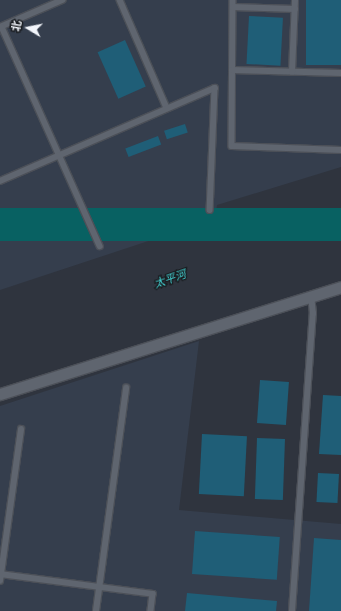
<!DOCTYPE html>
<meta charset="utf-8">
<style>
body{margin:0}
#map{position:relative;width:341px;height:611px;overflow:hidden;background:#2f343e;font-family:"Asap Condensed","Noto Sans SC",sans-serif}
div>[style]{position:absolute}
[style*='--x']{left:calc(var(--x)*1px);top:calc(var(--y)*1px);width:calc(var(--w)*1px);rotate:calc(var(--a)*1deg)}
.built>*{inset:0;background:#353e4d}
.water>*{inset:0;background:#086162;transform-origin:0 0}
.building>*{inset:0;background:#1f5e77;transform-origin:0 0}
.roads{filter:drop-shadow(1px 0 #4c5058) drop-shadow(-1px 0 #4c5058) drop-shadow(0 1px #4c5058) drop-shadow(0 -1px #4c5058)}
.lane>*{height:5.5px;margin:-2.75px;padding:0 2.75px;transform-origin:2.75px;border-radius:2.75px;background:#5f656f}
.street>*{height:11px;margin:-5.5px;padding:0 5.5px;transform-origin:5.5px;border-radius:5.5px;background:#5f656f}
span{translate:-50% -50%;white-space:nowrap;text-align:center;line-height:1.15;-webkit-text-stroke:3px #191c20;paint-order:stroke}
.water-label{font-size:11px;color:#48ddde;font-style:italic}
.north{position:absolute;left:8px;top:8px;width:40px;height:40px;-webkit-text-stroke:3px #191c20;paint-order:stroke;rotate:280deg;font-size:11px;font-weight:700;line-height:16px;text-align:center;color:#f2f5fb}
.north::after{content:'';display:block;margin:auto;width:14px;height:18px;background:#f2f5fb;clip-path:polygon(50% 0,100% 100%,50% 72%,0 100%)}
</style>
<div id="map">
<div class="built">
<div style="clip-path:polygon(0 0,341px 0,341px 167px,217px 205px,215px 219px,0 290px)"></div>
<div style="clip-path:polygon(199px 341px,179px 510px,341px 524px,341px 611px,0 611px,0 406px)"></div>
</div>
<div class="water">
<div style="left:341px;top:208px;width:33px;height:359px;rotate:90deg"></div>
</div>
<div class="building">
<div style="left:306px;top:0;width:35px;height:65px"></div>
<div style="left:249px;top:16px;width:34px;height:48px;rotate:3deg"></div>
<div style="left:125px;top:40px;width:51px;height:30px;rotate:66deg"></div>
<div style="left:185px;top:124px;width:9px;height:22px;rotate:72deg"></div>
<div style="left:158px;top:136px;width:9px;height:35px;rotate:69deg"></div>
<div style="left:260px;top:380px;width:29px;height:43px;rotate:4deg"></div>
<div style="clip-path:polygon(323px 395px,341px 396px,341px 455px,319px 454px)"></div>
<div style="left:202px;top:434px;width:45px;height:60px;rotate:3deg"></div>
<div style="left:257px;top:438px;width:28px;height:61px;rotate:2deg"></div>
<div style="left:318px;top:473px;width:21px;height:29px;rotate:3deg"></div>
<div style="left:195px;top:531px;width:85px;height:43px;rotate:4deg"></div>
<div style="clip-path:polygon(314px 538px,341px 540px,341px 611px,309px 611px)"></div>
<div style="clip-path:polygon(187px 593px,277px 601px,276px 611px,185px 611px)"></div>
</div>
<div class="roads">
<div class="lane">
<div style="--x:120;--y:0;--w:118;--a:66.5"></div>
<div style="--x:233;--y:0;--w:146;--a:90.4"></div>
<div style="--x:232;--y:146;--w:109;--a:2.1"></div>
<div style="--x:233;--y:7;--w:62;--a:1.8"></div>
<div style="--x:0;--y:27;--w:68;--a:-23.5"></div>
<div style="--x:2;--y:27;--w:240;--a:65.9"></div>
<div style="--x:232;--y:70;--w:109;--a:1.6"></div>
<div style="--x:292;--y:72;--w:72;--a:-87.6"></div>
<div style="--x:0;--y:181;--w:234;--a:-23.4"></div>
<div style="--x:215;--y:88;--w:122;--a:92.3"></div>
<div style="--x:0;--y:574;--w:154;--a:7.4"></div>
<div style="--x:153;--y:594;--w:17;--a:97"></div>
<div style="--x:0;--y:581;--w:153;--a:-82.1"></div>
<div style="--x:96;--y:611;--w:225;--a:-82.3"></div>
<div style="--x:292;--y:611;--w:298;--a:-86"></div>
<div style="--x:313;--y:314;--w:18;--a:-96"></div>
</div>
<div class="street">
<div style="--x:0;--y:394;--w:357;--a:-17.4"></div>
</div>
</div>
<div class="water-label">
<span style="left:170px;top:279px;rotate:-19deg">太平河</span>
</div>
<div class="north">北</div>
</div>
